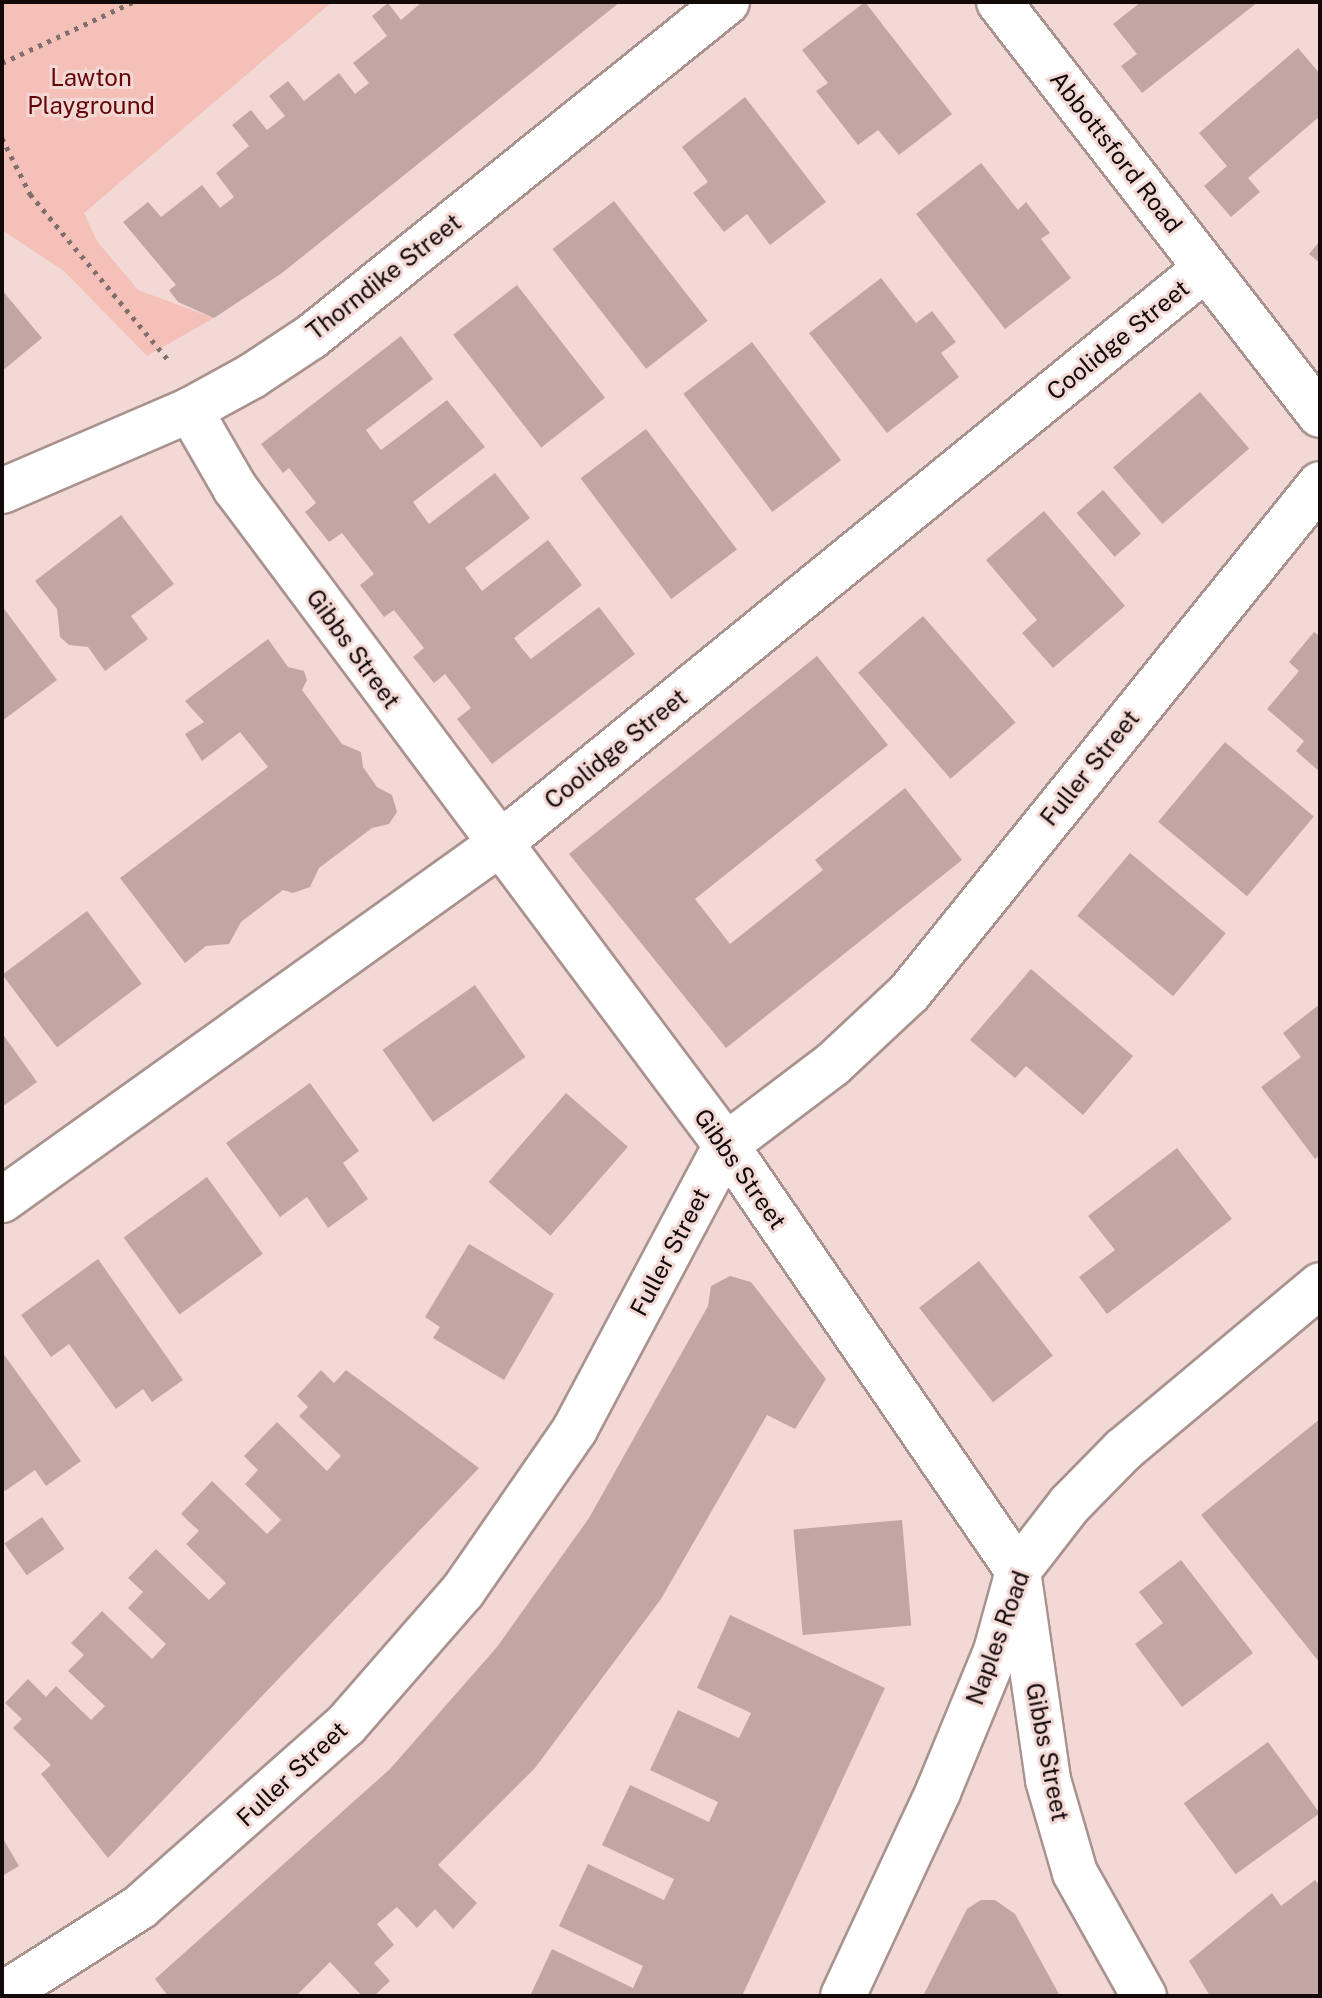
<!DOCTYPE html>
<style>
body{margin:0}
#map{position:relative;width:1322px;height:1998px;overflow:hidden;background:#f3d9d5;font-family:"Public Sans",sans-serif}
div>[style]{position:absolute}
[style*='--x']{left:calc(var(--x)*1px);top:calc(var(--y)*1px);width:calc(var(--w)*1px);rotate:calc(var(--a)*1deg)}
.green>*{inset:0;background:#f5c0b8}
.building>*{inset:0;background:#c0a7a4;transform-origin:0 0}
.path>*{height:5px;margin-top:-2.5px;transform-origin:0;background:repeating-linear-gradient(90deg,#806f6c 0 4px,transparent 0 10px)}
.roads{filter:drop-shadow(2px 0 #aa928e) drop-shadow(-2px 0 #aa928e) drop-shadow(0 2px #aa928e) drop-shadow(0 -2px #aa928e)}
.minor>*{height:44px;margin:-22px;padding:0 22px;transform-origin:22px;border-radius:22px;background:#fff}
.tertiary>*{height:44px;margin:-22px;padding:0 22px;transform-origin:22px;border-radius:22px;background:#fff}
span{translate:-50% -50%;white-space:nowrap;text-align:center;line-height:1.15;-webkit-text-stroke:6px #f3d9d5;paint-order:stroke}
.park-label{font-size:24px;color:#650507}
.street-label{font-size:24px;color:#120a09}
.frame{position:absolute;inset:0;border:4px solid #120a09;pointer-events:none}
</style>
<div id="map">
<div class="green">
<div style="clip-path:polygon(2px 2px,332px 2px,84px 213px,97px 241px,138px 290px,214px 318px,147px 356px,64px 271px,2px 230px)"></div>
</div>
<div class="building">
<div style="clip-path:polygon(422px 2px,620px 2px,282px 273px,214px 318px,178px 302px,169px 290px,176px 285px,123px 222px,148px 202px,161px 217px,202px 185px,220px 208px,234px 197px,216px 173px,249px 146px,232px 125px,251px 110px,267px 130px,285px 116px,269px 96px,288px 81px,304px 101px,339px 73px,355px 94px,369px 83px,353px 63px,387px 36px,372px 16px,388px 3px,401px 20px)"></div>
<div style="clip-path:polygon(865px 2px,952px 114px,899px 155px,878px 130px,858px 145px,816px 91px,828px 83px,802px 50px)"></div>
<div style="clip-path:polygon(1141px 2px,1258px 2px,1142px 93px,1121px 66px,1137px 54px,1113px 24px)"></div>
<div style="clip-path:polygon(1298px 48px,1320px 74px,1320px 116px,1248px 178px,1260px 192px,1231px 217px,1204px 186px,1227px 166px,1199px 133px)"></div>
<div style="clip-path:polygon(745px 97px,826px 202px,770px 245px,747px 214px,724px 232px,693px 193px,708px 182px,682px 147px)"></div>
<div style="clip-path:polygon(981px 163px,1018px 210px,1026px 202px,1050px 233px,1041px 239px,1071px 278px,1005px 329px,916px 214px)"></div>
<div style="left:614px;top:201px;width:152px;height:78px;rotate:52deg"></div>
<div style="clip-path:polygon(1320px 241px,1320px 263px,1309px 254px)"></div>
<div style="clip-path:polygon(881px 278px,916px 323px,932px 311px,956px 342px,941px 353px,959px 377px,887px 433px,809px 333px)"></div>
<div style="left:517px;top:285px;width:143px;height:81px;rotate:52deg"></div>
<div style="clip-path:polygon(2px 290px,42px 338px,2px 371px)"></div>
<div style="clip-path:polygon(401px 336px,433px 379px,366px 430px,373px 440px,381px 450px,447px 400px,485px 447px,413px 502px,429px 524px,495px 473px,530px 518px,465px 568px,482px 591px,548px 540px,582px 585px,514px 638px,523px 650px,531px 659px,599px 607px,635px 654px,492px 764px,457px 719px,471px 708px,445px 674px,434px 683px,413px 657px,424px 648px,394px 610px,384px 617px,360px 585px,374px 574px,342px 533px,329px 542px,305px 512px,316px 503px,289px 468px,283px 473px,261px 444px)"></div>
<div style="left:752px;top:342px;width:148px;height:86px;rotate:53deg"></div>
<div style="left:1200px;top:392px;width:75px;height:115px;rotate:49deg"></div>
<div style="left:646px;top:429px;width:151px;height:82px;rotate:53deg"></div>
<div style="left:1103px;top:490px;width:58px;height:35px;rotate:49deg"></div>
<div style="clip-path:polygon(1044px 511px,1125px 606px,1053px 668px,1022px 633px,1037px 620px,986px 560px)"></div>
<div style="clip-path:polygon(121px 515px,174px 584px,131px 616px,148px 639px,105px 671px,88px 647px,69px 645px,60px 637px,57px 609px,35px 581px)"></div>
<div style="clip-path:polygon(2px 606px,57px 680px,2px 721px)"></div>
<div style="left:923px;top:616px;width:141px;height:86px;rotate:49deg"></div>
<div style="clip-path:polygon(1314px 632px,1320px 636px,1320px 772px,1296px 751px,1304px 741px,1267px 709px,1299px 671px,1289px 662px)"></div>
<div style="clip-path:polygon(268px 639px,288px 667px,304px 671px,307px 680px,302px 690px,342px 744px,361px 752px,363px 767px,377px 787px,392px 795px,397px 812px,389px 824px,372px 828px,319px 868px,310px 887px,293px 893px,283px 890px,241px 922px,229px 944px,206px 946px,185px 963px,120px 878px,268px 767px,240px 732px,202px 761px,185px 734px,204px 722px,185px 701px)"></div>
<div style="clip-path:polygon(817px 656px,888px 745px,695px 899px,730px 944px,823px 870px,815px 860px,905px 788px,962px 860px,726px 1048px,569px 854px)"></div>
<div style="left:1225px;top:742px;width:116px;height:104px;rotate:40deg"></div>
<div style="left:1130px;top:853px;width:125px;height:82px;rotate:40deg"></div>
<div style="left:87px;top:911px;width:91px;height:106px;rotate:53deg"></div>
<div style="clip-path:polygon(1031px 969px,1133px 1056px,1083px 1115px,1026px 1066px,1015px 1078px,970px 1040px)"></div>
<div style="left:475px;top:985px;width:88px;height:113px;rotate:55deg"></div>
<div style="clip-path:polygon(1320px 1004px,1320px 1155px,1315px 1159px,1261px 1087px,1301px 1057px,1283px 1033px)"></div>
<div style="clip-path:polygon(2px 1033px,37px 1082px,2px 1107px)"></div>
<div style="clip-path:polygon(310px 1083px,359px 1151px,343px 1163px,368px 1199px,328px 1228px,307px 1197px,280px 1217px,226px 1143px)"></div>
<div style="left:566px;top:1093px;width:82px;height:118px;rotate:41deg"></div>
<div style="clip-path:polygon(1177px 1148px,1232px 1219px,1107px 1314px,1079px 1277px,1115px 1250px,1088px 1216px)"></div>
<div style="left:207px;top:1177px;width:95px;height:103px;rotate:54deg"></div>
<div style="clip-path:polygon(469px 1244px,554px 1294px,504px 1380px,433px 1338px,440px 1327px,425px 1317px)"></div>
<div style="clip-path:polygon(98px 1259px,183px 1380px,152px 1402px,143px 1389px,116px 1409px,69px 1344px,51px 1357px,21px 1315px)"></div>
<div style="left:979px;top:1261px;width:120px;height:76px;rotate:52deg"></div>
<div style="clip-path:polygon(730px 1276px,751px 1282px,826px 1379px,795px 1429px,767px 1415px,661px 1599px,535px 1768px,438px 1865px,477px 1903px,453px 1929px,435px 1909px,417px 1928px,397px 1907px,377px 1924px,394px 1945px,374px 1963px,390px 1981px,374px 1996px,362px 1996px,330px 1962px,296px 1996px,168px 1996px,155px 1979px,390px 1769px,497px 1647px,589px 1518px,708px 1306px,711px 1286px)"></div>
<div style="clip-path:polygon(2px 1352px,81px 1461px,46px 1486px,35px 1470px,5px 1491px,2px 1487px)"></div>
<div style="clip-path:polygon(321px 1370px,334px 1383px,346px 1370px,479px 1468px,108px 1858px,41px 1774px,51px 1765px,13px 1728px,22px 1719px,5px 1703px,28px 1679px,46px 1697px,56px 1686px,91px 1720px,105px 1706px,68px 1671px,84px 1655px,71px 1643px,102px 1611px,152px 1659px,166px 1644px,128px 1608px,143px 1592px,128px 1578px,156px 1549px,209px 1600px,226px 1583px,186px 1544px,199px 1531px,181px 1514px,212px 1481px,267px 1534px,281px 1520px,245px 1484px,258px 1470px,244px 1456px,277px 1422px,327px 1471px,335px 1462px,341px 1456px,299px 1416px,308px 1407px,297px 1396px)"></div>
<div style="clip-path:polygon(1320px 1419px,1320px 1663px,1201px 1515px)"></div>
<div style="left:42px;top:1517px;width:39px;height:46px;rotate:55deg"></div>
<div style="left:902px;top:1520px;width:106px;height:109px;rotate:85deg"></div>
<div style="clip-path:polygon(1181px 1560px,1253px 1653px,1182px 1707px,1135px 1644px,1163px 1623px,1139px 1592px)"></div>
<div style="clip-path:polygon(730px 1615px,885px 1688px,742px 1996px,530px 1996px,552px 1949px,633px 1988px,643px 1966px,559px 1926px,588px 1864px,664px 1900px,674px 1879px,602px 1845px,630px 1785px,709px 1822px,718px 1802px,650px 1770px,678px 1710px,739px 1738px,751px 1713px,697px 1688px)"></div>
<div style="left:1268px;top:1742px;width:88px;height:104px;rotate:54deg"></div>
<div style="clip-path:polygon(2px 1837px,19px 1866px,2px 1876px)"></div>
<div style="clip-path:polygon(1315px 1880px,1320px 1886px,1320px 1996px,1210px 1996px,1189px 1961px,1272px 1893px,1281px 1906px)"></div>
<div style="clip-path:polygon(995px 1900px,1015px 1914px,1060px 1996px,923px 1996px,967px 1909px,981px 1900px)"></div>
</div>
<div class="path">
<div style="--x:2;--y:63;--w:145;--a:-25"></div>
<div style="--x:2;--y:138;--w:63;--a:63.4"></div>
<div style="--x:30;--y:194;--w:219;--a:50.2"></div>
</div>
<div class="roads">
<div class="minor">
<div style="--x:999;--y:2;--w:523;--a:52.14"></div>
<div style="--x:190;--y:410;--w:90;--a:60"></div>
<div style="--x:235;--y:488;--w:820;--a:53.23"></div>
<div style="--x:726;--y:1145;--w:516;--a:55.57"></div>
<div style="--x:1018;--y:1571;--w:211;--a:81.8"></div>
<div style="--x:1048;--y:1780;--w:97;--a:73.8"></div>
<div style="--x:1075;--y:1873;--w:141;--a:60.7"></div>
<div style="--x:2;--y:1200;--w:610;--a:-35.59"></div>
<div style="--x:498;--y:845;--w:913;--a:-39.18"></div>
<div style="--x:843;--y:1996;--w:225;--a:-65"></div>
<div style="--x:938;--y:1792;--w:152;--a:-67.6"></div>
<div style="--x:996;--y:1651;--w:83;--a:-74.6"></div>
<div style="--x:1018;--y:1571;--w:85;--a:-52.2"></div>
<div style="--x:1070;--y:1504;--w:76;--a:-45.5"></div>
<div style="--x:1123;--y:1450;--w:257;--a:-39.9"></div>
</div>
<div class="tertiary">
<div style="--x:2;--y:491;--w:205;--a:-23.3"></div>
<div style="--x:190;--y:410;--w:71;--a:-28.7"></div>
<div style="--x:252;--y:376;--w:71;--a:-33.5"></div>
<div style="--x:311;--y:337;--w:534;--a:-38.84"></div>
<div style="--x:2;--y:1995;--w:164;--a:-32.5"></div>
<div style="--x:140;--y:1907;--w:275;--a:-41.5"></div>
<div style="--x:346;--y:1725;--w:178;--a:-48.9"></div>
<div style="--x:463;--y:1591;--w:197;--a:-55.3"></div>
<div style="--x:575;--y:1429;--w:322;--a:-62"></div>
<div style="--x:726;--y:1145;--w:134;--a:-37.1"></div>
<div style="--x:833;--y:1064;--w:104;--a:-43.1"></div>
<div style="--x:909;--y:993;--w:654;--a:-51.08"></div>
</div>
</div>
<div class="park-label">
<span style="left:91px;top:92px">Lawton<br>Playground</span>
</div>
<div class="street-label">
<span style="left:1116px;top:152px;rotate:52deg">Abbottsford Road</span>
<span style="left:384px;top:277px;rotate:-38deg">Thorndike Street</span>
<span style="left:1118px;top:340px;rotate:-39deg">Coolidge Street</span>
<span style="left:353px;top:649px;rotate:54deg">Gibbs Street</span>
<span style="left:616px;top:749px;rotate:-39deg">Coolidge Street</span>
<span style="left:1090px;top:768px;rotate:-51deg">Fuller Street</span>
<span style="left:740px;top:1169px;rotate:55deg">Gibbs Street</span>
<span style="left:670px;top:1252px;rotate:-62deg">Fuller Street</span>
<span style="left:998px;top:1638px;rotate:-70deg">Naples Road</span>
<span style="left:1047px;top:1752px;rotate:79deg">Gibbs Street</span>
<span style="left:292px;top:1774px;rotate:-43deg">Fuller Street</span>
</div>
<div class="frame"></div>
</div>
